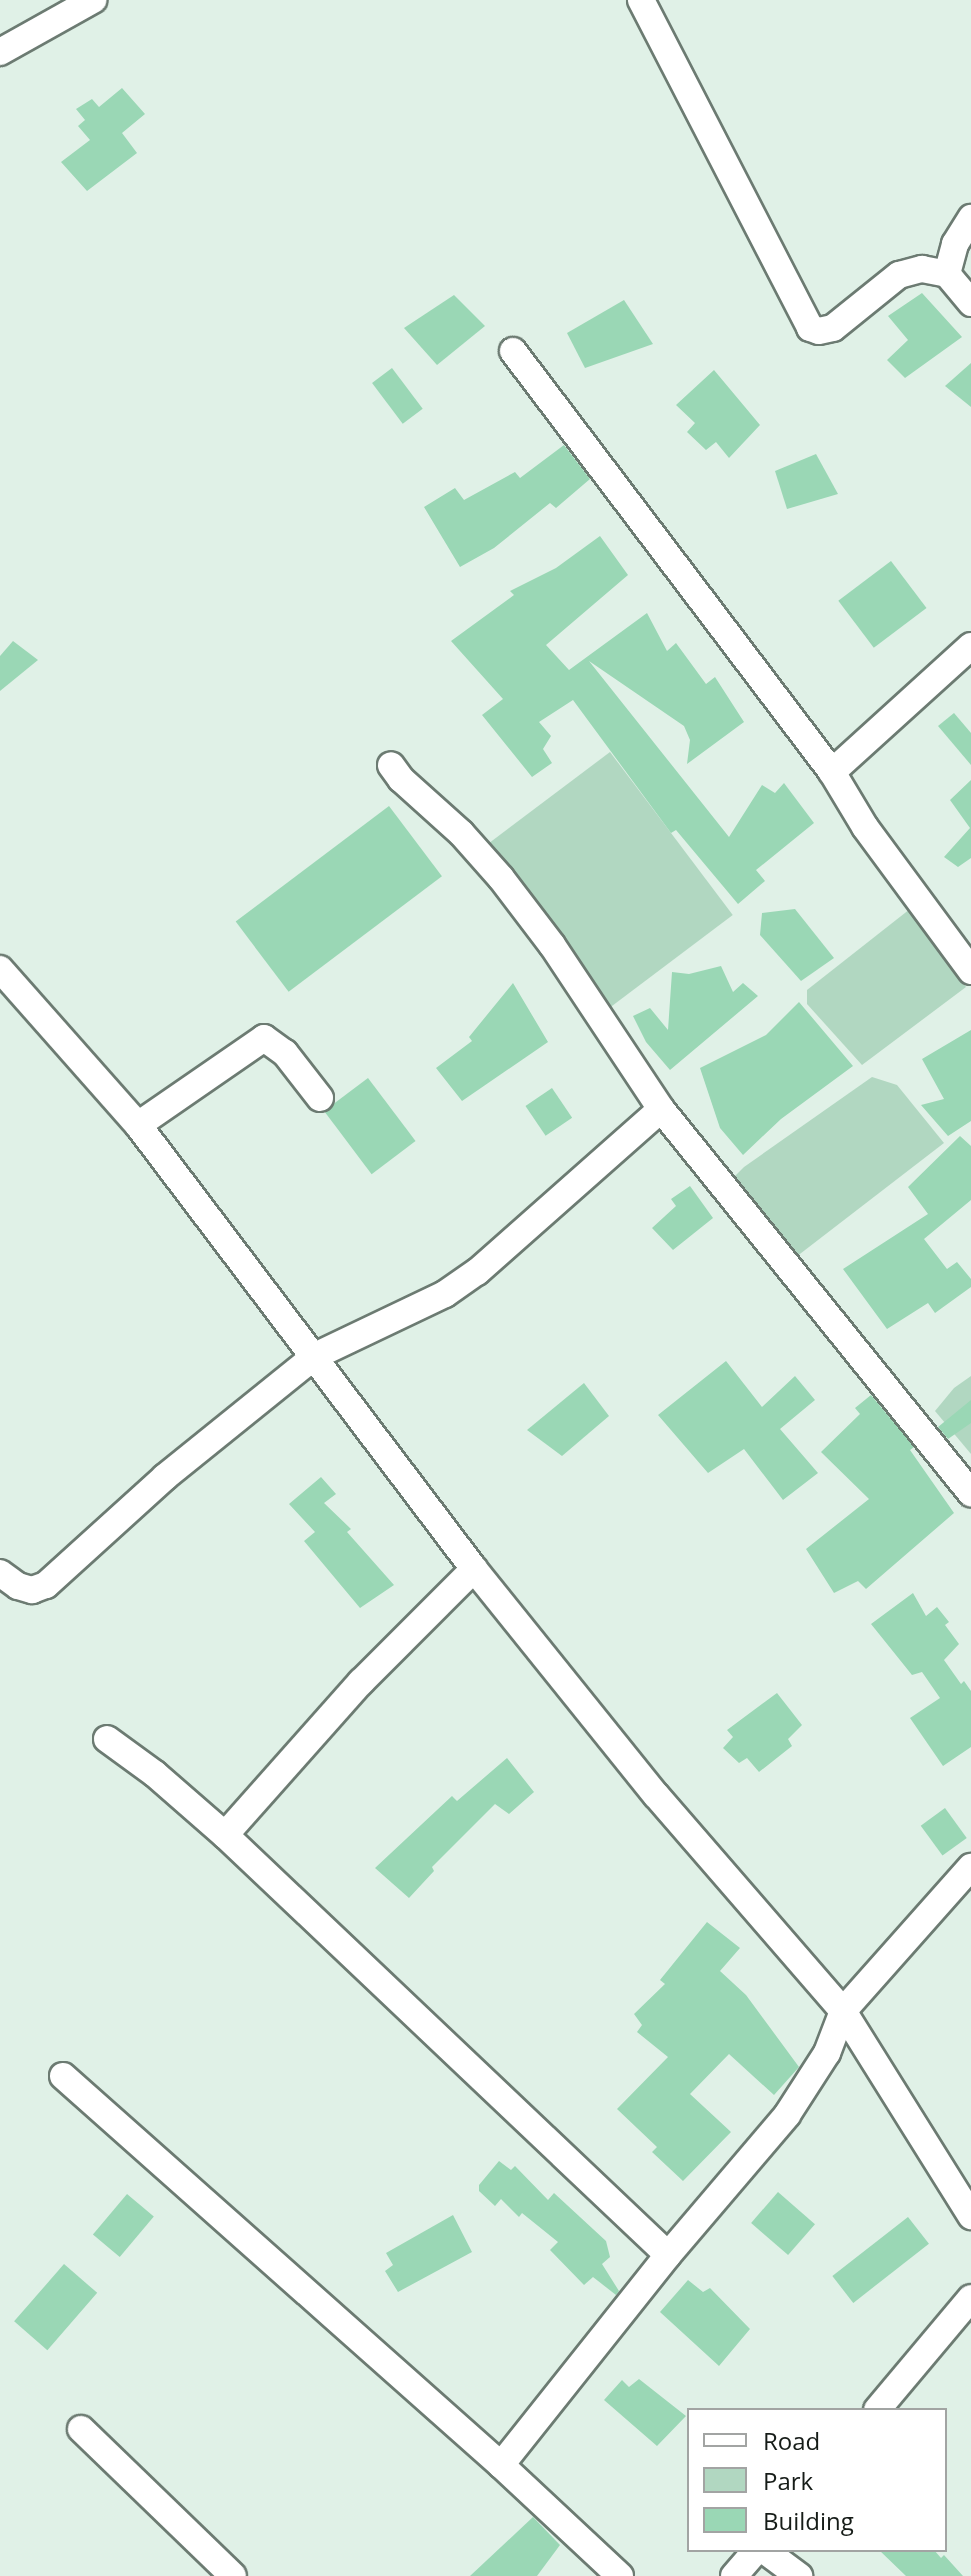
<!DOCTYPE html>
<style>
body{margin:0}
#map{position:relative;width:971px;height:2576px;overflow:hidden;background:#e0f1e7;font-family:"Open Sans",sans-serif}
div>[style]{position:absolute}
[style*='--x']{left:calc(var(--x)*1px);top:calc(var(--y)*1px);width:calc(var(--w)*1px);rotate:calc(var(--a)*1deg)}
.green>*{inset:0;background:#b1d7c1;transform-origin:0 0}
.building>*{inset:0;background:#9ad7b5;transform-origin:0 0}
.roads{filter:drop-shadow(2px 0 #6c7b72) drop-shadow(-2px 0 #6c7b72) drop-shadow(0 2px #6c7b72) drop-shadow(0 -2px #6c7b72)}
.minor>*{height:26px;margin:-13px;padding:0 13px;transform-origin:13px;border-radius:13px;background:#fff}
span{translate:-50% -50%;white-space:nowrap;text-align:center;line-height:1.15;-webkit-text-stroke:6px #fff;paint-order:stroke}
.legend{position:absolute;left:687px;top:2408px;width:260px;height:144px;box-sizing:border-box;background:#fff;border:2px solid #a2a4a3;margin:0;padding:10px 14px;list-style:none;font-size:24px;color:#161c18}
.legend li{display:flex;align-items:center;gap:16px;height:40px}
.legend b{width:40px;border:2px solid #a2a4a3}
</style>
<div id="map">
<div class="green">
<div style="left:610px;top:752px;width:204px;height:160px;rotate:53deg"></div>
<div style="clip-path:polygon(910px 909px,966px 987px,862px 1065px,807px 1004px,807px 990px)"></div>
<div style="clip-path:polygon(872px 1077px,897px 1085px,944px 1143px,796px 1257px,732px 1179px,744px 1167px)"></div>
<div style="clip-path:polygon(971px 1376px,971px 1454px,935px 1411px,954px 1388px)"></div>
</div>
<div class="building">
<div style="clip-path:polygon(122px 88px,145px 114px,122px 133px,137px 153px,87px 191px,61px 162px,90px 140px,78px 126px,85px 120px,76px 109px,92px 99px,99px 107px)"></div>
<div style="clip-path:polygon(922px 293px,962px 337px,905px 378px,887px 360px,908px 340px,888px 316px)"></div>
<div style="clip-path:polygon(454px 295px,485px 326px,437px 365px,404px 328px)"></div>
<div style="clip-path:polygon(624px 300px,653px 344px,585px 368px,567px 333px)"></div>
<div style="clip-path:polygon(971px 363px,971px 407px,945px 386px)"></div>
<div style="left:392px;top:368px;width:51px;height:25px;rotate:53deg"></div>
<div style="clip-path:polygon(714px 370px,760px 425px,729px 458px,716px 442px,706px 450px,687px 432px,695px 423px,676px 405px)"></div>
<div style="clip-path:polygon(564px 445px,590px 479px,556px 508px,550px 503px,494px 548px,460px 567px,424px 507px,455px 488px,464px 500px,515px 472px,520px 478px)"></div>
<div style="clip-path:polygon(816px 454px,838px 494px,787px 509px,775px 471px)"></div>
<div style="clip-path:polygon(600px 536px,628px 575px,546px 645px,569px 670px,647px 613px,667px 651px,676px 643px,706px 684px,715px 677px,744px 722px,687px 764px,690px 740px,684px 726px,589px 661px,729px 837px,762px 785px,775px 793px,784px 783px,814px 823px,756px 870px,765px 881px,738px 904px,676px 830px,671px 833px,573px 700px,539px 722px,551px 736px,543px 749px,552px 763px,532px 777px,482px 715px,503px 699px,451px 641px,514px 595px,510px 591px,556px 568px)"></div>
<div style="left:891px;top:561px;width:59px;height:66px;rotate:53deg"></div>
<div style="clip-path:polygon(13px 641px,38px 660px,0 691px,0 656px)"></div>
<div style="clip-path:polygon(954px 713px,971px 733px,971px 765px,938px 726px)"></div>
<div style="clip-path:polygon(971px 780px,971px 858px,958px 867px,944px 857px,970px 828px,950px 800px)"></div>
<div style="left:389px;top:806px;width:88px;height:192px;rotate:53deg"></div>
<div style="clip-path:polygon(795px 909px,834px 958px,801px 981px,760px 935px,762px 913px)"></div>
<div style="clip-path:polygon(721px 966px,733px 992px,743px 983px,758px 996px,670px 1070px,646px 1042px,633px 1016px,650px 1008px,668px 1030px,672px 972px,689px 974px)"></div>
<div style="clip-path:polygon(513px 983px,548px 1042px,462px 1101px,436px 1068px,472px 1041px,469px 1037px)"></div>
<div style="clip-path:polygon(799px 1002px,853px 1066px,781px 1119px,743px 1155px,720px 1128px,700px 1068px,766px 1035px)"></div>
<div style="clip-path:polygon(971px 1030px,971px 1121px,948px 1136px,921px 1105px,944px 1099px,922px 1059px)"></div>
<div style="left:368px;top:1078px;width:79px;height:55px;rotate:53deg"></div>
<div style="left:552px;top:1088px;width:36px;height:32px;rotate:56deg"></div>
<div style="clip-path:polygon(960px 1136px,971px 1146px,971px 1200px,924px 1239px,947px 1269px,957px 1262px,971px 1279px,971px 1287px,935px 1313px,928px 1303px,887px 1329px,843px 1269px,928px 1214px,908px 1187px)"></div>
<div style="clip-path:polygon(690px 1186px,713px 1218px,673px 1250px,652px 1228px,676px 1206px,671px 1199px)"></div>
<div style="clip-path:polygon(726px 1361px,762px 1407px,795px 1376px,815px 1400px,780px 1429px,818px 1473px,783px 1500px,744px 1449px,708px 1473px,658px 1415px)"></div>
<div style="clip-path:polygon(584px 1383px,609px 1416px,562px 1456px,527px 1430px)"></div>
<div style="clip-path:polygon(871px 1395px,914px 1447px,910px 1450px,954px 1513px,866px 1589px,858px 1581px,834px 1593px,806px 1549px,869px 1499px,821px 1452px,860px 1414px,855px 1408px)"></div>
<div style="clip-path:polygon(971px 1400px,971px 1423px,948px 1439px,938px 1427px)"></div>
<div style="clip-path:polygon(321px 1477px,336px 1494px,324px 1503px,351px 1529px,347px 1532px,394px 1585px,360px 1608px,304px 1541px,315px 1532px,289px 1504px)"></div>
<div style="clip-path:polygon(913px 1593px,926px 1616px,937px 1607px,949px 1622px,945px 1625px,959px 1644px,944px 1660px,961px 1684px,964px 1681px,971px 1691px,971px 1747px,943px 1766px,910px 1718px,940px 1698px,922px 1672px,912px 1675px,871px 1624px)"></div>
<div style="clip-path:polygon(777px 1693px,802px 1725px,788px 1739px,792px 1746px,759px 1772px,747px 1758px,739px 1763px,723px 1748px,733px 1737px,727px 1730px)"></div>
<div style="clip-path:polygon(507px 1758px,534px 1792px,509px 1814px,495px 1804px,432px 1867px,434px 1871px,409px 1898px,375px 1868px,452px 1796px,457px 1801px)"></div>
<div style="left:945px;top:1808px;width:37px;height:30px;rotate:54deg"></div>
<div style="clip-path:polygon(707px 1922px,740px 1948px,720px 1971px,746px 1995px,799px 2067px,774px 2095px,729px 2054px,690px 2094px,731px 2132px,683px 2181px,652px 2152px,657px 2147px,617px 2109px,668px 2057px,637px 2032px,642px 2025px,634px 2014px,665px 1984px,660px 1980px)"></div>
<div style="clip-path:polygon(499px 2161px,511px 2170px,515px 2166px,548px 2200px,554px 2193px,606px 2241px,610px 2257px,602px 2264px,619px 2291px,616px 2295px,593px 2277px,584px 2285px,550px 2250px,558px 2242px,522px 2213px,519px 2217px,501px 2199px,495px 2206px,479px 2191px,479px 2185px)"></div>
<div style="left:778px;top:2192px;width:49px;height:41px;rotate:41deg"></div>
<div style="left:127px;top:2194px;width:35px;height:53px;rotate:40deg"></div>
<div style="clip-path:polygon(453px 2215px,472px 2252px,398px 2292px,385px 2271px,393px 2265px,386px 2253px)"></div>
<div style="left:908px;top:2217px;width:34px;height:96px;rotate:52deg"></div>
<div style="left:64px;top:2264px;width:44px;height:76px;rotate:41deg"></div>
<div style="clip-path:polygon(688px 2280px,703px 2292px,710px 2288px,750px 2329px,719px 2366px,660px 2312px)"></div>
<div style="clip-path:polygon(639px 2379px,686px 2416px,657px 2446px,604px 2400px,622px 2380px,629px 2387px)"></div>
<div style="clip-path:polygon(533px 2517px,560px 2545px,537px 2576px,470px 2576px)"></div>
<div style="clip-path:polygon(879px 2550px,934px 2550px,941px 2558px,944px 2555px,963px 2576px,906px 2576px)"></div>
</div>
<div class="roads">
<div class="minor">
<div style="--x:641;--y:0;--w:369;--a:62.7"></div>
<div style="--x:810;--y:328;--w:9;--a:18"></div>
<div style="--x:819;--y:331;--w:14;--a:-12"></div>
<div style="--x:833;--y:328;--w:85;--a:-38.8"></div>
<div style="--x:899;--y:275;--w:24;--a:-15"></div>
<div style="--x:922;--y:269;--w:25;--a:11"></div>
<div style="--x:947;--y:274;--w:38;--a:50"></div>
<div style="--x:0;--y:52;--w:107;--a:-29.2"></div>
<div style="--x:947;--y:274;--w:31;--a:-75"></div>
<div style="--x:955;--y:244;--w:31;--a:-58"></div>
<div style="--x:513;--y:351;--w:528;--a:52.85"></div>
<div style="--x:971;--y:646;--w:188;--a:137.8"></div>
<div style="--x:832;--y:772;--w:64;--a:59"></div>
<div style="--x:865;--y:827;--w:179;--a:53.6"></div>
<div style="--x:0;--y:969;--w:208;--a:48.5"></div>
<div style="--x:138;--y:1125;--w:557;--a:52.88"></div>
<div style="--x:474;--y:1569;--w:290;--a:51.2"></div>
<div style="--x:656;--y:1795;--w:286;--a:49.1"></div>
<div style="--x:843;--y:2011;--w:193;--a:-48.4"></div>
<div style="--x:661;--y:1109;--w:494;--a:51.1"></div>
<div style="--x:138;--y:1125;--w:153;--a:-34.6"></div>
<div style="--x:264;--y:1038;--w:26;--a:36"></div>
<div style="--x:285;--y:1053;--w:57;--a:52.1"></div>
<div style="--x:0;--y:1573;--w:22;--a:36"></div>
<div style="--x:18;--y:1586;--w:15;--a:16"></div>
<div style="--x:32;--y:1590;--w:15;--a:-20"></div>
<div style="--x:46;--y:1585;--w:161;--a:-42.2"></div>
<div style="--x:165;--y:1477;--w:193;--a:-38.9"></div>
<div style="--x:315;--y:1356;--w:144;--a:-25.5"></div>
<div style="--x:445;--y:1294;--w:39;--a:-35"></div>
<div style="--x:477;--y:1272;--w:246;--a:-41.5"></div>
<div style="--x:661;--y:1109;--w:197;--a:-123.6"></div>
<div style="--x:552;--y:945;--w:84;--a:-127.3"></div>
<div style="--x:501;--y:878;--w:60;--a:-131.6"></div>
<div style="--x:461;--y:833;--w:81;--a:-138"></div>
<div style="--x:401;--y:779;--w:17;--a:-126"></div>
<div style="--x:107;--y:1739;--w:59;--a:36.1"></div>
<div style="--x:155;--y:1774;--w:93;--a:41.1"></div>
<div style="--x:225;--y:1835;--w:610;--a:43.47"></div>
<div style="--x:225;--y:1835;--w:205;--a:-48.4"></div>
<div style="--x:361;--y:1682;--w:160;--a:-45"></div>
<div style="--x:63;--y:2076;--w:586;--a:41.61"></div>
<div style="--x:877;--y:2410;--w:146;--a:-50"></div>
<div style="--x:81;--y:2429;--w:211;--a:44"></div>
<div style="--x:764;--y:2550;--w:44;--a:36.6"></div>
<div style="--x:620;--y:2576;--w:163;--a:-137"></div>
<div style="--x:501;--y:2465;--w:268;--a:-51.5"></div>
<div style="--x:668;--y:2255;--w:184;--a:-49.6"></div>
<div style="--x:787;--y:2115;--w:74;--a:-57.2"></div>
<div style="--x:827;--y:2053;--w:45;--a:-69.1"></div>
<div style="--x:843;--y:2011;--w:242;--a:58"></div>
<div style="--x:734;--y:2576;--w:35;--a:-49"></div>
</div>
</div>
<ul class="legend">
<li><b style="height:10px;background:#fff"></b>Road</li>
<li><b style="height:22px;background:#b1d7c1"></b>Park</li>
<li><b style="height:22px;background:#9ad7b5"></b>Building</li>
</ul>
</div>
